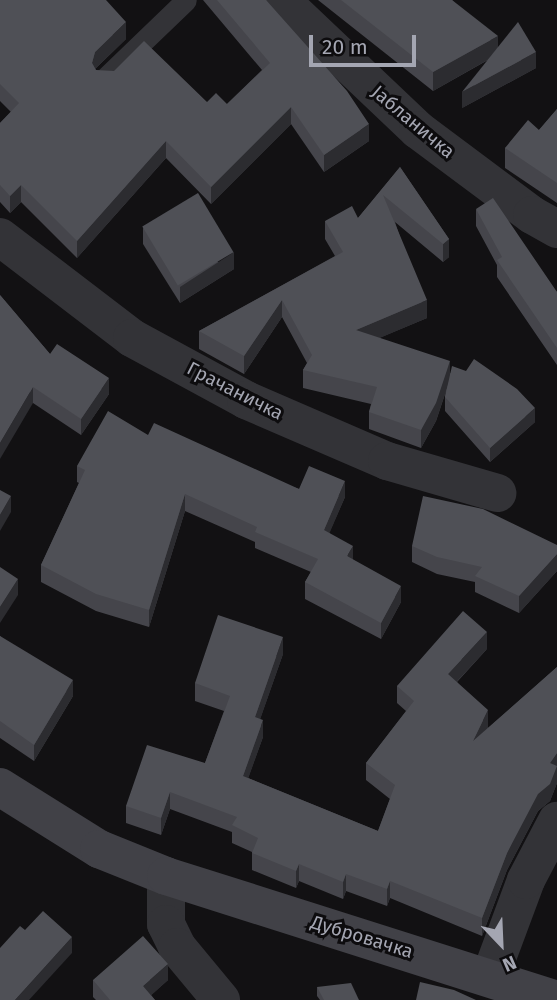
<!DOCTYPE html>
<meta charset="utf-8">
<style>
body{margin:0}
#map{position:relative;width:557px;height:1000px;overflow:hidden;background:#121113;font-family:"Fira Sans",sans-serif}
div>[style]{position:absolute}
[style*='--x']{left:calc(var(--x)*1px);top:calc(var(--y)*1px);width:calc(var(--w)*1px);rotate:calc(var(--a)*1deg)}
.service>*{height:21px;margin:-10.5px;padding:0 10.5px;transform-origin:10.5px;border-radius:10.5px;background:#333337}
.minor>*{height:38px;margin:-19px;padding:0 19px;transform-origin:19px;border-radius:19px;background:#333337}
.secondary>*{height:38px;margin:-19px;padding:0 19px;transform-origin:19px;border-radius:19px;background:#414147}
.wall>*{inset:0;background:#45454b}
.shaded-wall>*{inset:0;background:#2c2c30}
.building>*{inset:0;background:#4f5056;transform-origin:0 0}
span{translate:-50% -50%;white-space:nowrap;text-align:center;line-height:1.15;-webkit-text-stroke:6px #0d0c0e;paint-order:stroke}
.street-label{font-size:19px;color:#a4a6b2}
.north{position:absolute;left:466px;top:909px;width:70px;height:70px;-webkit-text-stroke:5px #0d0c0e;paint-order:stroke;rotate:157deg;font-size:19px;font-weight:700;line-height:28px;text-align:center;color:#a4a6b2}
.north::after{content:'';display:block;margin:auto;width:24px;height:32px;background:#a4a6b2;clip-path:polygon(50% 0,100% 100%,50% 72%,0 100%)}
.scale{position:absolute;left:309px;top:35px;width:107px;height:32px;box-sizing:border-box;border:4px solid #a4a6b2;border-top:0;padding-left:9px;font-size:21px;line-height:24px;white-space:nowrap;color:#a4a6b2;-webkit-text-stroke:5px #0d0c0e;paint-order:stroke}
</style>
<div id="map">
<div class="service">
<div style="--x:105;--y:78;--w:112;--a:-43.9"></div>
</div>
<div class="minor">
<div style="--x:281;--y:0;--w:189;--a:43.5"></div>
<div style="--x:418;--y:130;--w:142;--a:36.7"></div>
<div style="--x:532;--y:215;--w:29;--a:29"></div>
<div style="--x:0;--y:237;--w:166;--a:37.4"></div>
<div style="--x:132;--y:338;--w:130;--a:28.5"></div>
<div style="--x:246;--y:400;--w:154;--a:23.4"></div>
<div style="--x:387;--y:461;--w:115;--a:16.2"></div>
<div style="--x:166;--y:876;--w:48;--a:90"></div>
<div style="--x:166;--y:924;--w:25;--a:64"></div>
<div style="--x:177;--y:947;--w:69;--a:50.3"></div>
<div style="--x:490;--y:977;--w:103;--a:-69.6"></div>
<div style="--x:526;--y:880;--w:67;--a:-62.3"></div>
</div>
<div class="secondary">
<div style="--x:0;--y:787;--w:117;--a:32.1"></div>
<div style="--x:99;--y:849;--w:72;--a:21.9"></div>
<div style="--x:166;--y:876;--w:410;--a:17.6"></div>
</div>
<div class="wall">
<div style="clip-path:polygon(0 0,126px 39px,95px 69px,96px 70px,207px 102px,227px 104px,262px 70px,203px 0,266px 0,369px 141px,324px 172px,291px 124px,211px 204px,166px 158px,77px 258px,21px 202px,10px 213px,0 202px,0 123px,11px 112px,0 101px)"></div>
<div style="clip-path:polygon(318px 0,452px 0,498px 48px,536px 68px,462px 108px,488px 60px,433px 91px)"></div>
<div style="clip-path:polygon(557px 109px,557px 203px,505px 168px,505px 148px,539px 130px)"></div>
<div style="clip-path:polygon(400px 167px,449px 239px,449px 257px,443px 262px,395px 222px,427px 318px,379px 338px,450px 373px,535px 422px,490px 462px,445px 411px,445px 397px,446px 391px,436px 421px,421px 448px,369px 429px,369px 412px,371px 404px,303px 388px,303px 370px,307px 363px,282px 317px,244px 374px,199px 349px,199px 331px,335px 256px,325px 239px,325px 221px,358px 218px)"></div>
<div style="clip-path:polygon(476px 209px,557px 292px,557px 365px,497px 277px,497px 265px,476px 226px)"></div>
<div style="clip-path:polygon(143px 228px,234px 269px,180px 303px,143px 244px)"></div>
<div style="clip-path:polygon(0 295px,50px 354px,109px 394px,81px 435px,33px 403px)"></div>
<div style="clip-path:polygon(148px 435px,299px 489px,345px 497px,329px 533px,353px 560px,401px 602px,381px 639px,305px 599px,305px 582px,311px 572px,255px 548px,255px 542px,185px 511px,149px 627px,96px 611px,41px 582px,41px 565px,79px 483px,77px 482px,77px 466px)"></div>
<div style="clip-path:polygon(557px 545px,557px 571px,519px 613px,475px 592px,475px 582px,437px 574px,412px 562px,412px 546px)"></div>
<div style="clip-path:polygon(0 636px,73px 696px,34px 761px,0 738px)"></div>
<div style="clip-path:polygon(487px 649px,457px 682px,488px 727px,487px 729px,557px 667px,557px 783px,550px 801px,538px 811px,507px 870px,482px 936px,390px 898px,387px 906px,346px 891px,343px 899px,299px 881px,296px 888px,252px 870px,252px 852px,232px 843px,232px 832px,170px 809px,161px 835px,126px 823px,126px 806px,205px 763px,224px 711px,195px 701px,195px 683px,283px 654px,260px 719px,263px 737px,248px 778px,378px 831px,390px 799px,366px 780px,366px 763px,406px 711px,397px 703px,397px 686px)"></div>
<div style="clip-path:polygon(93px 980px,168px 980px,151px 995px,155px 1000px,96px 1000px,93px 997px)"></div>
<div style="clip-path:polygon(317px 987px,359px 1000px,320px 1000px,317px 996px)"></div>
</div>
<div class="shaded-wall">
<div style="clip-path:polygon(126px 22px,126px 39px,95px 69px,92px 63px,95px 52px)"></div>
<div style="clip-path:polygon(498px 36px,498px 54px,433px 91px,433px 72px)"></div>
<div style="clip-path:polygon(536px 52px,536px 68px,462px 108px,462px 92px)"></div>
<div style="clip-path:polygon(291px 107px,291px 124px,211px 204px,211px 187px)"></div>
<div style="clip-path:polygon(369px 124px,369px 141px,324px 172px,324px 155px)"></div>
<div style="clip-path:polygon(166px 141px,166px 158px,77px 258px,77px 241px)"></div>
<div style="clip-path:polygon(21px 185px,21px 202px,10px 213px,10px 196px)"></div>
<div style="clip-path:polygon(449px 239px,449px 257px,443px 262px,443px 244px)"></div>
<div style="clip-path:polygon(234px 252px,234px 269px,180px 303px,180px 287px)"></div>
<div style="clip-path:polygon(282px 300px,282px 317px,244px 374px,244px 356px)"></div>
<div style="clip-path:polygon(427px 300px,427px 318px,356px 348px,356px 330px)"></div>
<div style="clip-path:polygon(450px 361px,450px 379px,436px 421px,421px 448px,421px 430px)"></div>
<div style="clip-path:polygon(109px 378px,109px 394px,81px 435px,81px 419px)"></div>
<div style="clip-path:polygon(33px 387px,33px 403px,0 459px,0 443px)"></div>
<div style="clip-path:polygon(535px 408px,535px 422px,490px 462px,490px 448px)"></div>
<div style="clip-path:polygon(345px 481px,345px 497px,324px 546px,324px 530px)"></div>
<div style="clip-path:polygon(185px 494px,185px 511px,149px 627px,149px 610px)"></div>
<div style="clip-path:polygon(11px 496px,11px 512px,0 531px,0 515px)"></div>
<div style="clip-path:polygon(353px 546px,353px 562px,347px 556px)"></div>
<div style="clip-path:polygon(557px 554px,557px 571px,519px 613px,519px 596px)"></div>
<div style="clip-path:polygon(18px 579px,18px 595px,0 623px,0 607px)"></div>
<div style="clip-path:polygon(401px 586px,401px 602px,381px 639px,381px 623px)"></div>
<div style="clip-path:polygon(487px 632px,487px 649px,448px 691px,448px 674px)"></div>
<div style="clip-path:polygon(283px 637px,283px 654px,255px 734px,255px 717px)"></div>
<div style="clip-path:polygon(73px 680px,73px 696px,34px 761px,34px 745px)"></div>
<div style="clip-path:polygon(488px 710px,488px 727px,473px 759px,473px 741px)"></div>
<div style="clip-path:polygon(263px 720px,263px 737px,243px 793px,243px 776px)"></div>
<div style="clip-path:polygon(557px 753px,557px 783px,550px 801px,538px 811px,507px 870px,482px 936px,482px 918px,507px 853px,550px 763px)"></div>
<div style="clip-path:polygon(170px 792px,170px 809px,161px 835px,161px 818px)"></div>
<div style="clip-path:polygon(299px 864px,299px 881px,296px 888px,296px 871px)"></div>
<div style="clip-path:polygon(346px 874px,346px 891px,343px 899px,343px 882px)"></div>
<div style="clip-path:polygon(390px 881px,390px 898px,387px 906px,387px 889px)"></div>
<div style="clip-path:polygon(72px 937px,72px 953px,29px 1000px,15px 1000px)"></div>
<div style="clip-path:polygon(168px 964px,168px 980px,146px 1000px,143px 986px)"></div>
</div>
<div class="building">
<div style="clip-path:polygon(0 0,106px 0,126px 22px,95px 52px,92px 63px,96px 70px,114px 71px,144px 41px,207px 102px,216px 93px,227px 104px,270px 63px,217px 0,266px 0,347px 91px,369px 124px,324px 155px,291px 107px,211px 187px,166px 141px,77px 241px,21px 185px,10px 196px,0 185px,0 123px,19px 103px,0 84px)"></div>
<div style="clip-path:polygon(341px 0,452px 0,498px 36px,433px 72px)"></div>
<div style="clip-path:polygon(518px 22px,536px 52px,462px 92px)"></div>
<div style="clip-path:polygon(557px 109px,557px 183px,505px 148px,528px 120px,539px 130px)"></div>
<div style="clip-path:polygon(400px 167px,449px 239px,443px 244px,383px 195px,427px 300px,356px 330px,450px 361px,436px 403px,421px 430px,369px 412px,377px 387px,303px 370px,312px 355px,282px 300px,244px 356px,199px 331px,343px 252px,325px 221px,352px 206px,358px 218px)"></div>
<div style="left:198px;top:193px;width:69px;height:65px;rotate:59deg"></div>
<div style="clip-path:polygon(493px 198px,557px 292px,557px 348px,497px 260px,502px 257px,476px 209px)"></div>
<div style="clip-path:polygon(0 295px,50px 354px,57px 344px,109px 378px,81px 419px,33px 387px,0 443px)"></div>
<div style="clip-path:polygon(474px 359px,517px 389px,535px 408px,490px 448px,445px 397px,452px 366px,466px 371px)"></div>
<div style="clip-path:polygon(108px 411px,148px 435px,154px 423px,299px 489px,309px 466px,345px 481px,324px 530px,353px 546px,347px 556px,401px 586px,381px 623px,305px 582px,318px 559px,255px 532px,257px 527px,185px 494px,149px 610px,96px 594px,41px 565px,85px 470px,77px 466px)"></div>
<div style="clip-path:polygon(0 490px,11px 496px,0 515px)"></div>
<div style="clip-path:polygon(423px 496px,483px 509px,557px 545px,557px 554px,519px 596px,475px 576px,482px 567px,437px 557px,412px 546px)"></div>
<div style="clip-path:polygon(0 567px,18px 579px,0 607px)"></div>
<div style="clip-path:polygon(463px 611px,487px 632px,448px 674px,488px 710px,473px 741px,557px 667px,557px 753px,550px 763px,557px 766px,550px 784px,538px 794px,507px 853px,482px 918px,390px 881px,387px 889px,346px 874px,343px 882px,299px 864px,296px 871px,252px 853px,258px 838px,232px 825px,237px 817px,170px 792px,161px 818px,126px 806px,147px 745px,205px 763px,230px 696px,195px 683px,218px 615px,283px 637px,255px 717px,263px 720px,243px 776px,378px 831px,395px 785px,366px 763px,414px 701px,397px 686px)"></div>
<div style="clip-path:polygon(0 636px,73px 680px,34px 745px,0 721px)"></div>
<div style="clip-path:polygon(43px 911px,72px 937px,15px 1000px,0 1000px,0 948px,20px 926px,25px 930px)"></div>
<div style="clip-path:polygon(143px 936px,168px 964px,143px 986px,155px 1000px,110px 1000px,93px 980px)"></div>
<div style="clip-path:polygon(420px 982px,454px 990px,476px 1000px,416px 1000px)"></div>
<div style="clip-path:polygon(351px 983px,359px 1000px,324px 1000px,317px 987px)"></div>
</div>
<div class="street-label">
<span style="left:413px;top:122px;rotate:40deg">Јабланичка</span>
<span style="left:235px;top:391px;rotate:27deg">Грачаничка</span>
<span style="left:362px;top:937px;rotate:17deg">Дубровачка</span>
</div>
<div class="north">N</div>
<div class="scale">20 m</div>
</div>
